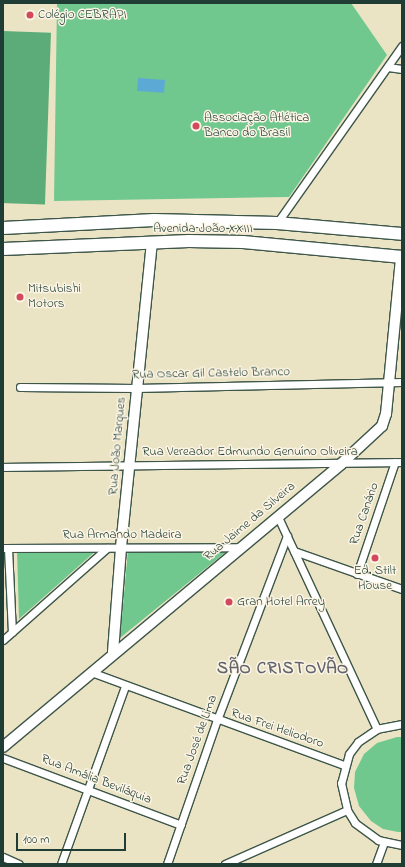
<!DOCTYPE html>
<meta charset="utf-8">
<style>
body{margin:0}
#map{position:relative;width:405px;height:867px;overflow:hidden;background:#ebe4c4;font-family:"Indie Flower",sans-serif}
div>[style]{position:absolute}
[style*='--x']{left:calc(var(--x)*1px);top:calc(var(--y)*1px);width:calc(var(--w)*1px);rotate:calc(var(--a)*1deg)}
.green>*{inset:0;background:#71c88e}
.forest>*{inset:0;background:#5cac79;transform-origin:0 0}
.water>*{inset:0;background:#5da9d5;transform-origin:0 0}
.roads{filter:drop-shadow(1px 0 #3e564a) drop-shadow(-1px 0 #3e564a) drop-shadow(0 1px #3e564a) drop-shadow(0 -1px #3e564a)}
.street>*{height:7px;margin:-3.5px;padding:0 3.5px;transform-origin:3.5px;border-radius:3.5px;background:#fff}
.secondary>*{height:10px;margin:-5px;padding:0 5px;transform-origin:5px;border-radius:5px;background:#fff}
.primary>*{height:12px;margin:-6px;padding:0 6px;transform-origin:6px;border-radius:6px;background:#fff}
.dots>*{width:11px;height:11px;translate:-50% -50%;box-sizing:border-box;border:2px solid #fcf5e5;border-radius:50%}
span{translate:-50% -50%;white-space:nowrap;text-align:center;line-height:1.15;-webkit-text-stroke:3px #fcf5e5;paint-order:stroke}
.poi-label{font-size:13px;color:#1f3d34}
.left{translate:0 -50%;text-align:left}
.street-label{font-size:13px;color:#1f3d34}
.district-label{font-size:17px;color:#62656e;font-weight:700;letter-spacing:1px}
.frame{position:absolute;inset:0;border:4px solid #1f3d34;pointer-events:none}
.scale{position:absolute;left:16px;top:833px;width:110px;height:18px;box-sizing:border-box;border:2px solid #1f3d34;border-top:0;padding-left:5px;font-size:12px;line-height:14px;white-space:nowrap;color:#1f3d34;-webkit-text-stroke:3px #fcf5e5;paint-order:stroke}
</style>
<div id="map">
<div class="green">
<div style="clip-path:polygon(57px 3px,351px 3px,387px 55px,289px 197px,54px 201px)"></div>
<div style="clip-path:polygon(98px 549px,19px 619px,17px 551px)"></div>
<div style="clip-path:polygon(128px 550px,227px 551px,120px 638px)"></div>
<div style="clip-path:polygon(397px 737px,402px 737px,402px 832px,398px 832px,383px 829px,371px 821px,359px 806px,354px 788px,355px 772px,364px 754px,377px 743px)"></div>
</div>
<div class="forest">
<div style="left:3px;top:31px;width:48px;height:172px;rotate:2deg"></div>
</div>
<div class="water">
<div style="left:138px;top:78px;width:27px;height:13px;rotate:4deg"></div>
</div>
<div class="roads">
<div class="street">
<div style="--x:388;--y:67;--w:14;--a:8"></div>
<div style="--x:277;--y:223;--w:217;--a:-54.8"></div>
<div style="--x:20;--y:387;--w:116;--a:0.5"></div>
<div style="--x:136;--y:388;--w:266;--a:-1.3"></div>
<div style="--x:3;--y:467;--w:399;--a:-0.7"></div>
<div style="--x:278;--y:517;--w:234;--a:65"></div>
<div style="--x:3;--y:548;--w:238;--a:-0.2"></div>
<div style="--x:8;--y:548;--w:84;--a:87.3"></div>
<div style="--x:294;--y:551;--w:114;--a:19.4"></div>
<div style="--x:357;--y:574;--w:118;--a:-71.3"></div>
<div style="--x:3;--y:640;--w:139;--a:-41.5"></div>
<div style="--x:91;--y:672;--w:270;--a:20.2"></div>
<div style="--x:402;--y:724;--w:25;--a:169"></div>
<div style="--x:377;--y:729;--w:23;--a:146"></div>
<div style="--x:358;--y:742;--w:15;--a:127"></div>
<div style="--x:349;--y:754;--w:30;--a:105"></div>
<div style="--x:341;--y:783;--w:28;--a:77"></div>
<div style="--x:347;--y:810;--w:15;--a:58"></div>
<div style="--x:355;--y:823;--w:29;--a:36"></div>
<div style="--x:378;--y:840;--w:25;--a:12"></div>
<div style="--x:3;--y:758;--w:190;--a:20.6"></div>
<div style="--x:3;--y:857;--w:17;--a:24"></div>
<div style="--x:61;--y:864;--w:189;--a:-70.2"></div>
<div style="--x:167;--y:864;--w:152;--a:-70.9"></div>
<div style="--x:217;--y:720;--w:197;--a:-69.2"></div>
<div style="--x:225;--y:864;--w:133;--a:-23.9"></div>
<div style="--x:376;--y:864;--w:23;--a:-70"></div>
</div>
<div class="secondary">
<div style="--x:113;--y:652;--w:105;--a:-85.6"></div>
<div style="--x:121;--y:547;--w:306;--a:-84.2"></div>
<div style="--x:3;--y:747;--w:441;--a:-39.9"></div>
<div style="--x:341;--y:464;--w:56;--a:-42.8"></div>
<div style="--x:382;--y:426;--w:13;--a:-72"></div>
<div style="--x:386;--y:414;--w:158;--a:-84.5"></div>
</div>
<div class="primary">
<div style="--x:3;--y:228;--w:151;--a:-3"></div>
<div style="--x:154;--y:220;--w:123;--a:1.4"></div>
<div style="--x:277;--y:223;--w:125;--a:5"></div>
<div style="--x:3;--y:249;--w:186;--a:-2.5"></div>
<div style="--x:189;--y:241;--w:54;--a:1.1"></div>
<div style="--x:243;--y:242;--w:160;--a:5.4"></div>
</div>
</div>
<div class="dots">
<div style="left:30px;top:15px;background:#d1495b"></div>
<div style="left:196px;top:126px;background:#d1495b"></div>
<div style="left:20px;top:297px;background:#d1495b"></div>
<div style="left:375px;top:558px;background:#d1495b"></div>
<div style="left:229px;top:602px;background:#d1495b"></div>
</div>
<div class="poi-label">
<span class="left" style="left:38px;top:15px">Colégio CEBRAPI</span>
<span class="left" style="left:204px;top:126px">Associação Atlética<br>Banco do Brasil</span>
<span class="left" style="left:28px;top:297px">Mitsubishi<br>Motors</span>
<span style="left:375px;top:579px">Ed. Stilt<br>House</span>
<span class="left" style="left:237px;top:602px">Gran Hotel Arrey</span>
</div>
<div class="street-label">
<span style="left:203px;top:229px">Avenida João XXIII</span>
<span style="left:211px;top:374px;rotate:-1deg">Rua Oscar Gil Castelo Branco</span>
<span style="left:118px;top:446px;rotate:-85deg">Rua João Marques</span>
<span style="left:250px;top:452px">Rua Vereador Edmundo Genuíno Oliveira</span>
<span style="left:365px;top:514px;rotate:-71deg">Rua Canário</span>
<span style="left:250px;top:522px;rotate:-40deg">Rua Jaime da Silveira</span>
<span style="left:122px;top:535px">Rua Armando Madeira</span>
<span style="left:277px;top:729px;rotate:19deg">Rua Frei Heliodoro</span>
<span style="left:198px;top:740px;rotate:-70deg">Rua José de Lima</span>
<span style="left:96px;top:780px;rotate:21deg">Rua Amália Beviláquia</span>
</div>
<div class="district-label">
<span style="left:283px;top:669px">SÃO CRISTOVÃO</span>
</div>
<div class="frame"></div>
<div class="scale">100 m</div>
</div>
